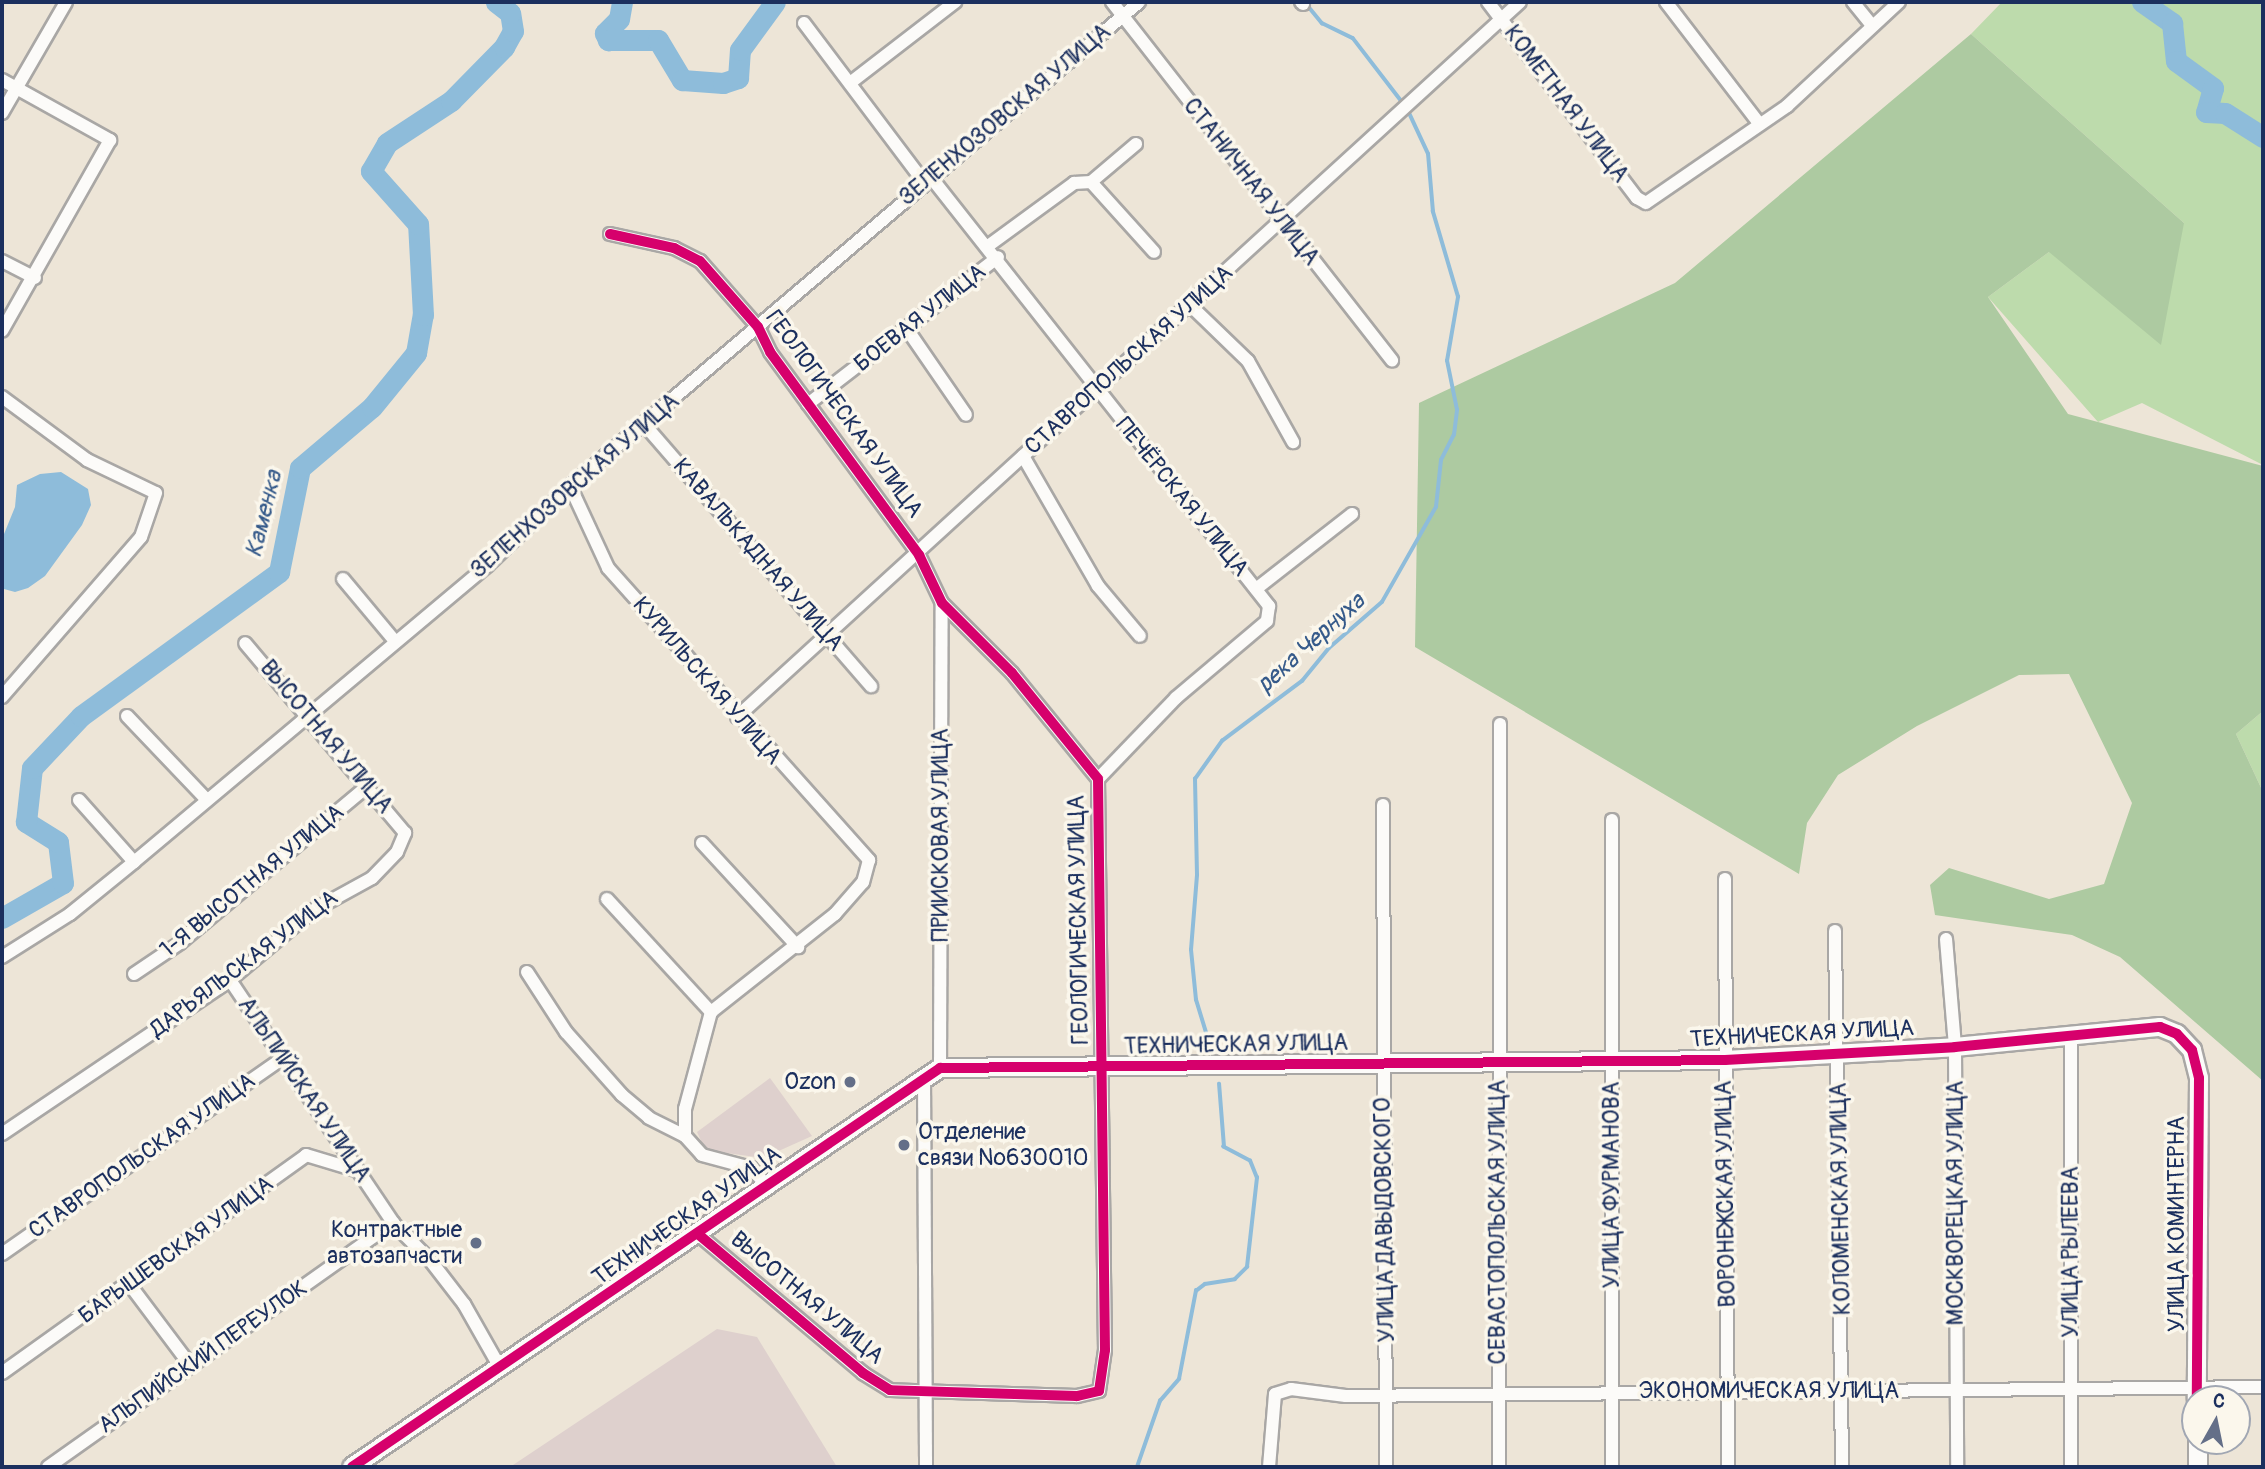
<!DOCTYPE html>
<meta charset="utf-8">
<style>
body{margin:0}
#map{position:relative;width:2265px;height:1469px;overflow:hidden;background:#ede5d7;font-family:Pangolin,sans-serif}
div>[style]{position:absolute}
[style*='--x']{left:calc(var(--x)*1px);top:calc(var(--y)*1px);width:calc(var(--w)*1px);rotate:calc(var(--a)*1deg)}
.industrial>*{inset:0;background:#ded0cd}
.green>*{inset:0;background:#bddbac}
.forest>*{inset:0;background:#adcaa1}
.water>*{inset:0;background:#8ebcda}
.stream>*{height:3.5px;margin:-1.75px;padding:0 1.75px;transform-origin:1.75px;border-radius:1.75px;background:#8ebcda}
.river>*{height:21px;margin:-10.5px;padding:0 10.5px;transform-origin:10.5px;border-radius:10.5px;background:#8ebcda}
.roads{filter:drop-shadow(2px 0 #a9a7a5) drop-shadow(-2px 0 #a9a7a5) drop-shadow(0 2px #a9a7a5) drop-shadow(0 -2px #a9a7a5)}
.street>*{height:12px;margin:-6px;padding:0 6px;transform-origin:6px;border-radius:6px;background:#fcfbf9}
.secondary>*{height:18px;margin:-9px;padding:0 9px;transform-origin:9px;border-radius:9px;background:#fcfbf9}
.cycleway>*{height:10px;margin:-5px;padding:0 5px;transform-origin:5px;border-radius:5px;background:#d6006c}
.dots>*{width:19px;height:19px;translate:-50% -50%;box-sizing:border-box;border:4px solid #fbf7ec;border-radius:50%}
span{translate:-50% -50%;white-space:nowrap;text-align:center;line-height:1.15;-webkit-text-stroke:7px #fbf7ec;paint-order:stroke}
.street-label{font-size:23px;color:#1b2f5e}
.poi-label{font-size:23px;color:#1b2f5e}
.right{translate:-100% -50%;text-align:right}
.left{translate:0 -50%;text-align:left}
.water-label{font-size:24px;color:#355a8a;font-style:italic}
.frame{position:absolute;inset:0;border:4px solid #1b2f5e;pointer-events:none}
.north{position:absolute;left:2181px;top:1385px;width:70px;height:70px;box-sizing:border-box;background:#fbf7ec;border:2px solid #a1a7b3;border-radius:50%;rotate:9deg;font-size:19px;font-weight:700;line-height:28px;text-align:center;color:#1b2f5e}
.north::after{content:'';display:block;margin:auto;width:24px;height:32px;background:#646f88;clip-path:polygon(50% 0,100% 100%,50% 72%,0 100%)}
</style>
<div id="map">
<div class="industrial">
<div style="clip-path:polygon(770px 1078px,812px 1136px,763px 1158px,712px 1151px,703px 1145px,697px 1132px)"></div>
<div style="clip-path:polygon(717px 1329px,757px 1337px,837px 1467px,510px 1467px)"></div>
</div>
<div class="green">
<div style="clip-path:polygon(2002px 2px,2257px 2px,2263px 6px,2263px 465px,2142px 403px,2098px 422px,1988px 297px,2049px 252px,2184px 223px,1971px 34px)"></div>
<div style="clip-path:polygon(2263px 711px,2263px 792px,2236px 734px)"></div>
</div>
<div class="forest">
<div style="clip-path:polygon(1971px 34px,2184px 223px,2161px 345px,2049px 252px,1988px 297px,2068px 414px,2263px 466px,2263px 711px,2236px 734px,2263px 792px,2263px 1081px,2120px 957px,2072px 935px,1935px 915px,1930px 885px,1949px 868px,2049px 899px,2104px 884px,2132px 803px,2069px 674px,2019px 675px,1917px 726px,1838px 775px,1807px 823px,1799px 874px,1415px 647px,1419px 403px,1675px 283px)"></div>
</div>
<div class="water">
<div style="clip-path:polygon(61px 472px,88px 489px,91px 505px,82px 525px,45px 576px,28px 588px,15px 592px,4px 589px,2px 539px,15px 507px,17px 485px,40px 474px)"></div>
</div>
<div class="stream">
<div style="--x:1309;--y:7;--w:21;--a:51"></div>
<div style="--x:1322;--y:23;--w:34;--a:26"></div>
<div style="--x:1353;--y:38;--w:82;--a:52.4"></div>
<div style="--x:1211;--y:1049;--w:51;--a:-107"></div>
<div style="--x:1196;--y:1000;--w:50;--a:-95.7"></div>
<div style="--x:1191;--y:950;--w:75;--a:-85.4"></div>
<div style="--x:1197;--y:875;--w:96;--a:-91.2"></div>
<div style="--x:1195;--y:779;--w:47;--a:-54.6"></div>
<div style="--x:1222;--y:741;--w:100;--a:-36.9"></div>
<div style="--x:1302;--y:681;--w:43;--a:-50.7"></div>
<div style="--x:1329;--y:648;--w:70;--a:-41"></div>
<div style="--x:1382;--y:602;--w:109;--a:-60.4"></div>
<div style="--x:1436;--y:507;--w:47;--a:-83.9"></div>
<div style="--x:1441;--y:460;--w:28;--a:-63"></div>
<div style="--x:1454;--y:435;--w:25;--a:-83"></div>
<div style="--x:1457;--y:410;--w:50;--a:-101.5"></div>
<div style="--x:1447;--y:361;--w:65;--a:-80.2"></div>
<div style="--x:1458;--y:297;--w:89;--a:-106.4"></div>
<div style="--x:1433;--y:212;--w:58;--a:-94.9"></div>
<div style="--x:1428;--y:154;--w:50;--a:-115"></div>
<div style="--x:1137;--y:1467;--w:70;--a:-70.8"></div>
<div style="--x:1160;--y:1401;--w:29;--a:-49"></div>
<div style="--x:1179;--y:1379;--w:90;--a:-79.1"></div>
<div style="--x:1196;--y:1291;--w:11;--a:-38"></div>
<div style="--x:1205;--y:1284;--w:30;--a:-9"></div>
<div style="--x:1235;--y:1279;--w:17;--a:-45"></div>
<div style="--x:1247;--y:1267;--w:90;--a:-83.6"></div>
<div style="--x:1257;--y:1178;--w:18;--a:-112"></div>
<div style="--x:1250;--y:1161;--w:30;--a:-152"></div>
<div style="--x:1224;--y:1147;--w:63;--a:-94.5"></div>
</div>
<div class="river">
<div style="--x:622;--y:2;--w:17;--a:100"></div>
<div style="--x:619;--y:19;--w:20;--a:135"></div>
<div style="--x:605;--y:33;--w:8;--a:67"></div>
<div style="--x:608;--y:40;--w:50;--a:0"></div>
<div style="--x:658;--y:40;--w:47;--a:59"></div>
<div style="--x:682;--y:80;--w:41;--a:4.2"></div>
<div style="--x:723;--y:83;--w:16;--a:-18"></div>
<div style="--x:738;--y:78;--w:28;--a:-86"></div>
<div style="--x:740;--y:50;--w:59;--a:-53.9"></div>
<div style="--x:2142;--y:2;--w:37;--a:35"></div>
<div style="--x:2172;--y:23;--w:38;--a:84"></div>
<div style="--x:2176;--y:61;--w:46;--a:36.1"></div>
<div style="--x:2213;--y:88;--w:25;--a:106"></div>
<div style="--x:2206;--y:112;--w:19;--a:3"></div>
<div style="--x:2225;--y:113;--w:45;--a:32.3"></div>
<div style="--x:2;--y:918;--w:70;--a:-29.8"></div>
<div style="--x:63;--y:883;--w:41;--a:-97"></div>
<div style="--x:58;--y:842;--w:38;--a:-148"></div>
<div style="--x:26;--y:822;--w:54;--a:-83.7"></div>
<div style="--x:32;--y:768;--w:71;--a:-46.7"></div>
<div style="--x:81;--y:716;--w:245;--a:-36"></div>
<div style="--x:279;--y:572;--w:106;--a:-78.6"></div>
<div style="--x:300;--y:468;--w:94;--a:-40.3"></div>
<div style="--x:372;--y:407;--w:70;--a:-50.8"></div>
<div style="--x:416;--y:353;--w:39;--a:-80"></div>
<div style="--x:423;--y:315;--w:91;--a:-93.1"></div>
<div style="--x:418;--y:224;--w:71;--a:-131.6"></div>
<div style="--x:371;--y:171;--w:32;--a:-60"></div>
<div style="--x:387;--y:143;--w:77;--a:-33.3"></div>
<div style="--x:451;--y:101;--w:76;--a:-45.5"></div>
<div style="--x:504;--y:47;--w:18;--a:-61"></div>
<div style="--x:513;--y:31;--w:18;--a:-99"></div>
<div style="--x:510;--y:13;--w:18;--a:-142"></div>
</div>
<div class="roads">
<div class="street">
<div style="--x:1112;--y:2;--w:455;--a:52"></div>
<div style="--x:1301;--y:2;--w:3;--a:45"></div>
<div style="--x:1488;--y:2;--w:246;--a:52.8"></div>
<div style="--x:1637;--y:198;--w:10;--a:29"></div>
<div style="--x:1646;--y:203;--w:171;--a:-34.5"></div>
<div style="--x:1787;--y:106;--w:153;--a:-42.9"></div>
<div style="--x:1666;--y:2;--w:151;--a:52.5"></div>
<div style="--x:1853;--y:2;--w:28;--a:51"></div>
<div style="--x:804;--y:23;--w:199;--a:53"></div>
<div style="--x:2;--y:80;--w:124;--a:29.1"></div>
<div style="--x:110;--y:140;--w:219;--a:119.5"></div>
<div style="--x:850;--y:83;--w:133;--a:-37.6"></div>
<div style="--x:2;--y:113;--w:128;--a:-60"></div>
<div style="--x:930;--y:176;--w:548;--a:51.75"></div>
<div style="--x:1269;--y:606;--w:15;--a:98"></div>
<div style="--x:1267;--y:621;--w:119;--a:139.8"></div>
<div style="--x:1176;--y:698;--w:112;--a:133.9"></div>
<div style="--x:1091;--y:182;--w:94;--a:48"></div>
<div style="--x:610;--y:234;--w:66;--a:12.3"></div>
<div style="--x:674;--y:248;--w:29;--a:27"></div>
<div style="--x:700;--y:261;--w:88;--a:48.7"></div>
<div style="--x:758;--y:327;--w:28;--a:64"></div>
<div style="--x:770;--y:352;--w:252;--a:53.7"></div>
<div style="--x:919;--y:555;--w:53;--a:64.4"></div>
<div style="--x:942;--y:603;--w:99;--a:45"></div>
<div style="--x:1012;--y:673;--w:136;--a:50.9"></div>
<div style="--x:1098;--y:779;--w:571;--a:89.3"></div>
<div style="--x:1105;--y:1350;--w:41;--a:98.3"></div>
<div style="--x:1099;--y:1391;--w:23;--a:167"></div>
<div style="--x:1077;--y:1396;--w:187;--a:-178.2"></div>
<div style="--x:890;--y:1390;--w:32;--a:-148"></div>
<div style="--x:863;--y:1373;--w:214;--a:-139.9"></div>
<div style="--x:988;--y:246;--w:107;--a:-36.2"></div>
<div style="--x:1074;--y:183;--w:17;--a:-3"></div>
<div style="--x:1091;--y:182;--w:59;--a:-40.2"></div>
<div style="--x:2;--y:261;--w:37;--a:27"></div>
<div style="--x:1191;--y:306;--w:79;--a:44"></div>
<div style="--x:1248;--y:361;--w:93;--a:60.9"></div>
<div style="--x:907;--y:329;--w:104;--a:55.5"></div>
<div style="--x:2;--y:397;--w:106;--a:36.5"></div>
<div style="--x:87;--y:460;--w:76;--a:25.6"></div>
<div style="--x:156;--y:493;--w:46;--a:108.8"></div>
<div style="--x:141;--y:537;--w:212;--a:131"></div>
<div style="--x:808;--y:404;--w:240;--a:-37.7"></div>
<div style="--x:644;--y:424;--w:347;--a:49.1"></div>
<div style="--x:1023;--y:456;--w:150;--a:60"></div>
<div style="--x:1098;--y:586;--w:65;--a:50"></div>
<div style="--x:570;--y:486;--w:90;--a:65.1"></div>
<div style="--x:608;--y:568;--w:392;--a:48.2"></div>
<div style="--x:869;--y:860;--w:23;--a:105"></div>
<div style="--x:863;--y:882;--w:43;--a:131.2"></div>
<div style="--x:835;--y:914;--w:158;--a:141.7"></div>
<div style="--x:711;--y:1012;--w:100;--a:105"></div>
<div style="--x:685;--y:1109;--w:27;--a:90"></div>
<div style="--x:685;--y:1136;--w:25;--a:48"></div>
<div style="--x:702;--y:1155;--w:51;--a:14.9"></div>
<div style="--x:751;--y:1168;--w:24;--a:48"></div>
<div style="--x:343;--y:579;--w:80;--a:50.1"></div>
<div style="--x:1256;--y:589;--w:122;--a:-38"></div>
<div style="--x:127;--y:716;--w:113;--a:46.4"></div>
<div style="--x:737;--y:717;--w:1060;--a:-42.4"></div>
<div style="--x:79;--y:800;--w:83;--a:48.4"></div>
<div style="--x:1383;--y:805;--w:662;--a:89.74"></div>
<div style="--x:1612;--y:820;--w:647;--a:90"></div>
<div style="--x:702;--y:843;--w:142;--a:47.3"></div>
<div style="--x:1725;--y:879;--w:588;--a:89.71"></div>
<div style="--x:607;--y:899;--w:154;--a:47.4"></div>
<div style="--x:1835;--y:931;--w:536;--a:89.25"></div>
<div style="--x:1946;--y:939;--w:108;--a:85.2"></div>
<div style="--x:1955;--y:1047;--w:420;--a:89.7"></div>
<div style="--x:2;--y:957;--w:80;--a:-32.3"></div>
<div style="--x:70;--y:914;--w:82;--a:-39.1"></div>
<div style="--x:134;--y:862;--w:462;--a:-40"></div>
<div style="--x:488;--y:565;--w:114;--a:-43.9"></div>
<div style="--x:570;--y:486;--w:747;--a:-40.38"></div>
<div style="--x:527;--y:972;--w:72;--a:57"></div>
<div style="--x:566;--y:1032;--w:84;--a:48.4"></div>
<div style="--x:622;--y:1095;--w:35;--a:40"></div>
<div style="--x:649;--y:1118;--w:40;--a:26.6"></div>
<div style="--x:134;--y:974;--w:55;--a:-34"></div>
<div style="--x:180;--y:943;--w:246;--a:-39.9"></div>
<div style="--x:230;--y:980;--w:293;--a:56.1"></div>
<div style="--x:393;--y:1223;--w:52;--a:45"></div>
<div style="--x:430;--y:1260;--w:56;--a:52.3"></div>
<div style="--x:464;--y:1304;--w:75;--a:60.4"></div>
<div style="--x:2071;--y:1038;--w:429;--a:90"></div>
<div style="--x:940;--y:1068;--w:465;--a:-89.8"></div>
<div style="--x:924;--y:1077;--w:390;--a:89.7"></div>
<div style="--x:2;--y:1134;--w:275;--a:-34"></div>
<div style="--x:230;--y:980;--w:107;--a:-40.1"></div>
<div style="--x:312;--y:911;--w:68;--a:-28.8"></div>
<div style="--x:372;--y:878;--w:36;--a:-46"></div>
<div style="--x:397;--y:852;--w:21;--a:-67"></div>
<div style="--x:405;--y:833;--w:248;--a:-130.1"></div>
<div style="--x:2;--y:1254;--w:341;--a:-34.9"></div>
<div style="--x:130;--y:1285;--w:100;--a:53.1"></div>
<div style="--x:2;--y:1373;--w:374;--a:-35.6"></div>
<div style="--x:306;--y:1155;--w:52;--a:16.7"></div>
<div style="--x:48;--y:1467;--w:423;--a:-35.3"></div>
<div style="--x:1269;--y:1467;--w:73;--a:-85.3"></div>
<div style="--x:1275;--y:1394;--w:17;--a:-17"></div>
<div style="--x:1291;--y:1389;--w:55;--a:7.3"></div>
<div style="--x:1346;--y:1396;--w:917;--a:-0.56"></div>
<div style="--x:1499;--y:1467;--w:743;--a:-89.92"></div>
</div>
<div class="secondary">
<div style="--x:2198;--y:1441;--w:26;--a:90"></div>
<div style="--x:352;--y:1467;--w:711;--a:-34.16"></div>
<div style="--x:940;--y:1068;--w:785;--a:-0.58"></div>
<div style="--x:1725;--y:1060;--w:230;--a:-3.2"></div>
<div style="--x:1955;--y:1047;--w:206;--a:-5.6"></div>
<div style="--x:2160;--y:1027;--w:18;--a:22"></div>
<div style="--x:2177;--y:1034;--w:22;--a:47"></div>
<div style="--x:2192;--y:1050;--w:29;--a:76"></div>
<div style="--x:2199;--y:1078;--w:321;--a:90.4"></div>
</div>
</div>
<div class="cycleway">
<div style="--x:610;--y:234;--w:66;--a:12.3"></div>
<div style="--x:674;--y:248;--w:29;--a:27"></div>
<div style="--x:700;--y:261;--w:88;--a:48.7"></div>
<div style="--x:758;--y:327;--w:28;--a:64"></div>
<div style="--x:770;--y:352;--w:252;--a:53.7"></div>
<div style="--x:919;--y:555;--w:53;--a:64.4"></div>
<div style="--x:942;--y:603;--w:99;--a:45"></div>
<div style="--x:1012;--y:673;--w:136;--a:50.9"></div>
<div style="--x:1098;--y:779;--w:571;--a:89.3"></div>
<div style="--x:1105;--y:1350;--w:41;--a:98.3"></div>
<div style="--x:1099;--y:1391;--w:23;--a:167"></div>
<div style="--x:1077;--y:1396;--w:187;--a:-178.2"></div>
<div style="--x:890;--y:1390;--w:32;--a:-148"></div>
<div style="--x:863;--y:1373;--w:214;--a:-139.9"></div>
<div style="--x:352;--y:1467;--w:711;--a:-34.16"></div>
<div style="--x:940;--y:1068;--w:785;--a:-0.58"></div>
<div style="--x:1725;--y:1060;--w:230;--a:-3.2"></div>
<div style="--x:1955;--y:1047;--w:206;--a:-5.6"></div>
<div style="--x:2160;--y:1027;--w:18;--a:22"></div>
<div style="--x:2177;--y:1034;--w:22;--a:47"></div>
<div style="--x:2192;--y:1050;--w:29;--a:76"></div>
<div style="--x:2199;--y:1078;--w:321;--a:90.4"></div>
</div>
<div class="dots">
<div style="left:850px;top:1082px;background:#646f88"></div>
<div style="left:904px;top:1145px;background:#646f88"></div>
<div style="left:476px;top:1243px;background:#646f88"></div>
</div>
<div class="street-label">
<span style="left:1566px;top:104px;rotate:53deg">КОМЕТНАЯ УЛИЦА</span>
<span style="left:1005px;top:115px;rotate:-40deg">ЗЕЛЕНХОЗОВСКАЯ УЛИЦА</span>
<span style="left:1251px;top:182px;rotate:52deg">СТАНИЧНАЯ УЛИЦА</span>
<span style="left:920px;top:318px;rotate:-38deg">БОЕВАЯ УЛИЦА</span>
<span style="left:1129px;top:360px;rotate:-42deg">СТАВРОПОЛЬСКАЯ УЛИЦА</span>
<span style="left:844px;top:414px;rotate:54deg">ГЕОЛОГИЧЕСКАЯ УЛИЦА</span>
<span style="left:575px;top:486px;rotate:-41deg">ЗЕЛЕНХОЗОВСКАЯ УЛИЦА</span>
<span style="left:1182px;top:497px;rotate:51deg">ПЕЧЁРСКАЯ УЛИЦА</span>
<span style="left:758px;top:555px;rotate:49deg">КАВАЛЬКАДНАЯ УЛИЦА</span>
<span style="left:707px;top:681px;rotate:49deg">КУРИЛЬСКАЯ УЛИЦА</span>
<span style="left:326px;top:737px;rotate:50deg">ВЫСОТНАЯ УЛИЦА</span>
<span style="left:941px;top:835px;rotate:-90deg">ПРИИСКОВАЯ УЛИЦА</span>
<span style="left:252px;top:881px;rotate:-39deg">1-Я ВЫСОТНАЯ УЛИЦА</span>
<span style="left:1079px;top:920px;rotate:-91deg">ГЕОЛОГИЧЕСКАЯ УЛИЦА</span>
<span style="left:244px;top:964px;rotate:-37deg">ДАРЬЯЛЬСКАЯ УЛИЦА</span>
<span style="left:1802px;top:1034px;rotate:-3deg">ТЕХНИЧЕСКАЯ УЛИЦА</span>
<span style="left:1236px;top:1045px;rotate:-1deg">ТЕХНИЧЕСКАЯ УЛИЦА</span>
<span style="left:304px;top:1090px;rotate:56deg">АЛЬПИЙСКАЯ УЛИЦА</span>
<span style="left:142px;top:1156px;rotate:-35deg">СТАВРОПОЛЬСКАЯ УЛИЦА</span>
<span style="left:1612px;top:1185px;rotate:-90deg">УЛИЦА ФУРМАНОВА</span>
<span style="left:1726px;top:1194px;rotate:-91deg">ВОРОНЕЖСКАЯ УЛИЦА</span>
<span style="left:1841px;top:1199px;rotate:-91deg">КОЛОМЕНСКАЯ УЛИЦА</span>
<span style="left:1956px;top:1203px;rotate:-90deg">МОСКВОРЕЦКАЯ УЛИЦА</span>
<span style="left:687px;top:1216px;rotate:-35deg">ТЕХНИЧЕСКАЯ УЛИЦА</span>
<span style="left:1385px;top:1220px;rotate:-91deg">УЛИЦА ДАВЫДОВСКОГО</span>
<span style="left:1498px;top:1222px;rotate:-90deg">СЕВАСТОПОЛЬСКАЯ УЛИЦА</span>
<span style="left:2177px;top:1224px;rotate:-90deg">УЛИЦА КОМИНТЕРНА</span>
<span style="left:176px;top:1250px;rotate:-36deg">БАРЫШЕВСКАЯ УЛИЦА</span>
<span style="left:2071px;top:1252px;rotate:-90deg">УЛИЦА РЫЛЕЕВА</span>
<span style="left:807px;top:1298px;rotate:40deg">ВЫСОТНАЯ УЛИЦА</span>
<span style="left:203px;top:1357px;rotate:-35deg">АЛЬПИЙСКИЙ ПЕРЕУЛОК</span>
<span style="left:1769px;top:1391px">ЭКОНОМИЧЕСКАЯ УЛИЦА</span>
</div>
<div class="poi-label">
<span class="right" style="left:836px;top:1082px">Ozon</span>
<span class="left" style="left:918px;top:1145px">Отделение<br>связи №630010</span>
<span class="right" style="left:462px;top:1243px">Контрактные<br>автозапчасти</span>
</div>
<div class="water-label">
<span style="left:264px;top:514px;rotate:-76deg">Каменка</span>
<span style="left:1311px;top:643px;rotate:-42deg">река Чернуха</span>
</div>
<div class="frame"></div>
<div class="north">С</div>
</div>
